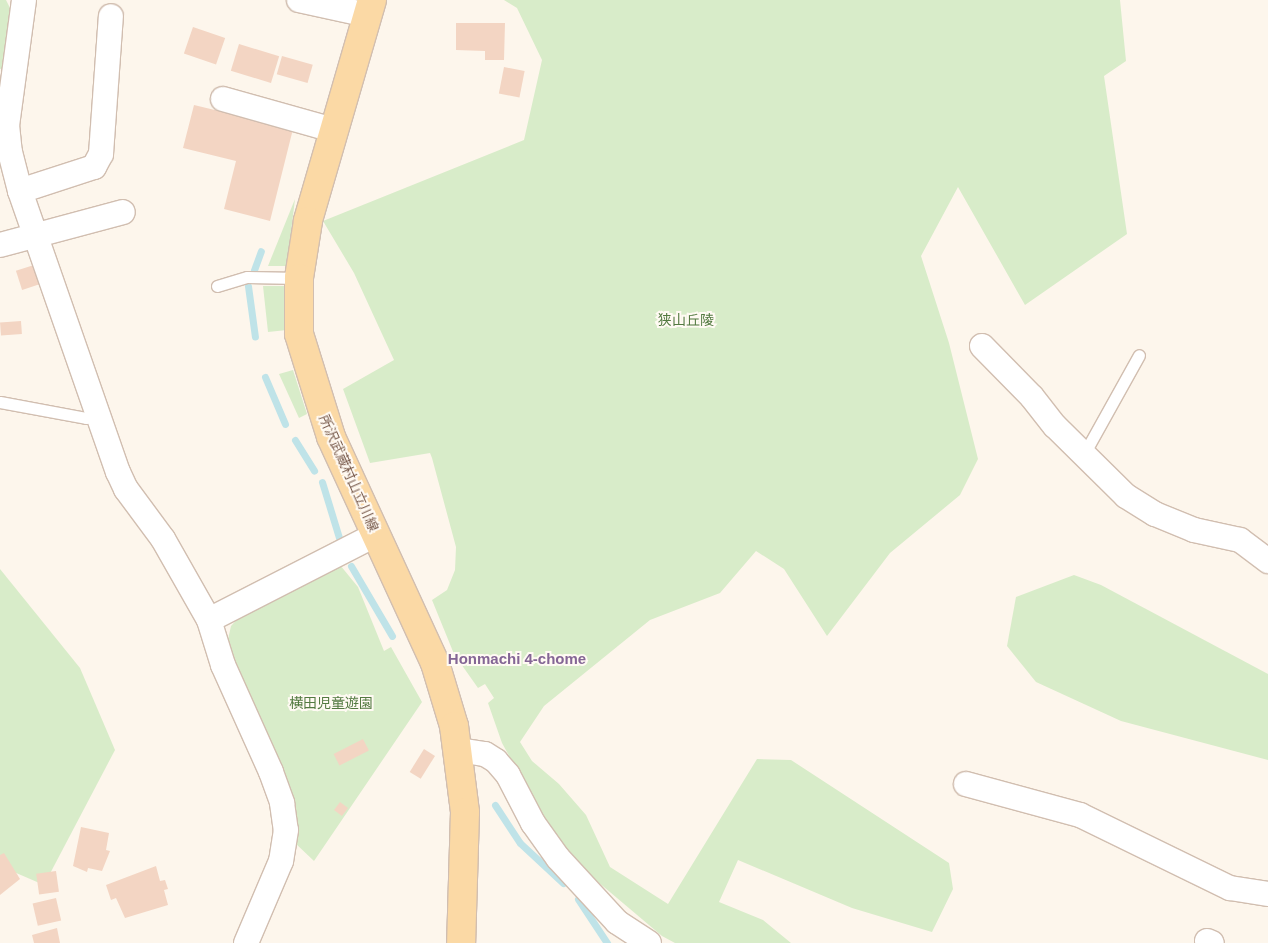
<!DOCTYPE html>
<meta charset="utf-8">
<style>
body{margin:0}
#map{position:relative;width:1268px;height:943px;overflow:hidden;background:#fdf6ec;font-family:Helvetica,"Noto Sans JP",sans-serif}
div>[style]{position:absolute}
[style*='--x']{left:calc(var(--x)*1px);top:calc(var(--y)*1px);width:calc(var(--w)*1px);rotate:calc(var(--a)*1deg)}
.green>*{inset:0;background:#d8ecc9}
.stream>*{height:7px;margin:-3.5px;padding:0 3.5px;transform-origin:3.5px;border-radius:3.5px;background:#bfe3e8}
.building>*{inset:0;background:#f3d5c3;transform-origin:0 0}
.roads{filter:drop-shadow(1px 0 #d1beb0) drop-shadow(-1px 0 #d1beb0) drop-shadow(0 1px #d1beb0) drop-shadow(0 -1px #d1beb0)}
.service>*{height:11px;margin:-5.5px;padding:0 5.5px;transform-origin:5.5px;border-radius:5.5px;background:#fff}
.minor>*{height:24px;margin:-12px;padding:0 12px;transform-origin:12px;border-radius:12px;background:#fff}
.primary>*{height:28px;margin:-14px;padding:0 14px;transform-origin:14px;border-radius:14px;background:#fbd9a5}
span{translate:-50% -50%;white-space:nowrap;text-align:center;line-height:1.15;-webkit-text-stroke:4px #fffaf3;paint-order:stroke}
.park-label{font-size:14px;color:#537a41}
.street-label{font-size:14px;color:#7a5c4d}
.neighbourhood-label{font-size:15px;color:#846695;font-weight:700}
</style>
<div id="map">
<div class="green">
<div style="clip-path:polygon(0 0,6px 0,12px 12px,4px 68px,0 69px)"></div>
<div style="clip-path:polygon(504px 0,1120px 0,1126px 61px,1104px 76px,1127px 234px,1025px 305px,958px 187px,921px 256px,949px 343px,978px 459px,960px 495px,890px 553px,827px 636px,784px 569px,756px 551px,720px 593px,650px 620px,544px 706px,520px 742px,532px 761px,559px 784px,586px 815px,610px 867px,668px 904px,757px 759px,791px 760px,949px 863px,953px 889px,932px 932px,852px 908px,738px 860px,719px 902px,763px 920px,791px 943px,675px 943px,662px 936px,585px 871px,550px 830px,502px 743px,488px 703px,494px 698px,485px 684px,478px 688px,454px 654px,432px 600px,447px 590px,455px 570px,456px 547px,432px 458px,430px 453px,370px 463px,343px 389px,394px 360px,354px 273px,323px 221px,524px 140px,542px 60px,517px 8px)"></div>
<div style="clip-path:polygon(295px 199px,287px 266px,268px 266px)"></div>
<div style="clip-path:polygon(263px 286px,285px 286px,287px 330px,268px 332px)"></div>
<div style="clip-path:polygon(293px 370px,307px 414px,299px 418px,279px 374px)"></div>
<div style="clip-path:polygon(340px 565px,358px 587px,384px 651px,391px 647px,422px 702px,314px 861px,294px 842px,297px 823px,291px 805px,227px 644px,231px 626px,243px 613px)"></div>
<div style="clip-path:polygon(0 569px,80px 668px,115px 750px,44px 885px,0 866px)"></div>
<div style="clip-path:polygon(1074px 575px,1101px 585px,1268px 674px,1268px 760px,1121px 721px,1036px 682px,1007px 646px,1016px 597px)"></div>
</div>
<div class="stream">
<div style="--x:254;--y:270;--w:20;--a:-70"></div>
<div style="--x:248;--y:286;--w:51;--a:82.2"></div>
<div style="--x:265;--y:377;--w:51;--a:66.9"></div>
<div style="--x:295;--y:440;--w:36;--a:58"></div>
<div style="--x:322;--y:482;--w:65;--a:73"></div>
<div style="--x:351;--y:566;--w:81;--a:59.6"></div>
<div style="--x:495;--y:805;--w:45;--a:56.7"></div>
<div style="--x:520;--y:843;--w:59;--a:42.9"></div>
<div style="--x:578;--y:899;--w:53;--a:56.6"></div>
</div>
<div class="building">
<div style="clip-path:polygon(456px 23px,505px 23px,504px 60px,485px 60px,485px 51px,456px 50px)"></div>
<div style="left:193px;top:27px;width:34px;height:28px;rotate:19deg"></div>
<div style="left:239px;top:44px;width:42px;height:28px;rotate:17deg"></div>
<div style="left:282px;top:56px;width:32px;height:19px;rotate:16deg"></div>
<div style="left:504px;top:67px;width:21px;height:27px;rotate:11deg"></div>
<div style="clip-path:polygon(194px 105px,293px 129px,270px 221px,224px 209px,236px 161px,183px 148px)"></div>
<div style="left:34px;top:265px;width:20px;height:19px;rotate:72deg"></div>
<div style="left:21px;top:321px;width:13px;height:21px;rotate:86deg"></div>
<div style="left:363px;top:739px;width:13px;height:33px;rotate:63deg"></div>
<div style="left:424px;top:749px;width:13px;height:27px;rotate:32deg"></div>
<div style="left:340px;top:802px;width:10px;height:10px;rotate:37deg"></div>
<div style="clip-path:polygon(81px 827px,109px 833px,106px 850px,110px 851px,102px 871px,88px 868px,87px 872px,73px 866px)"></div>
<div style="clip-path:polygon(4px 853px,20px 879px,0 895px,0 855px)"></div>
<div style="clip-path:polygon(156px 866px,160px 881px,165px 880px,168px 889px,164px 890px,168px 905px,125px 918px,116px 898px,111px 900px,106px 885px)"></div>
<div style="left:56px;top:871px;width:21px;height:20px;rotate:82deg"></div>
<div style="left:56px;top:898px;width:23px;height:24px;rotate:77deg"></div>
<div style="clip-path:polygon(57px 928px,60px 943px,34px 943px,32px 935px)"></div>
</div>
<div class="roads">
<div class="service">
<div style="--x:217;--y:286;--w:31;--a:-17"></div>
<div style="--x:247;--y:277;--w:52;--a:1.1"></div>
<div style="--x:0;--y:402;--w:87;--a:10.5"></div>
<div style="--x:86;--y:418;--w:11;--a:-15"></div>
<div style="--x:1084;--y:454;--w:113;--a:-60.9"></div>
</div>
<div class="minor">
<div style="--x:24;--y:0;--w:126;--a:97.7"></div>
<div style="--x:7;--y:125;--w:27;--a:84"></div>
<div style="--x:10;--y:152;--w:40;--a:75.6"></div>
<div style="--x:20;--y:191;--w:298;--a:70.8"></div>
<div style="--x:118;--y:472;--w:19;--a:65"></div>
<div style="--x:126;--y:489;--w:62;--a:53.5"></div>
<div style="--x:163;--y:539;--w:93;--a:60.4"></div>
<div style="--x:209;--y:620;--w:47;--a:72.7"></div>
<div style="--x:223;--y:665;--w:117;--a:65.8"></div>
<div style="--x:271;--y:772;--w:33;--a:70"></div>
<div style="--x:282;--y:803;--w:27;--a:82"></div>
<div style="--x:286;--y:830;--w:31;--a:99"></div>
<div style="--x:281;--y:861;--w:89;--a:113.1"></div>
<div style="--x:299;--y:0;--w:71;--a:12.3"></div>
<div style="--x:223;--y:99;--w:114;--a:15.7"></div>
<div style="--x:20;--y:191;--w:78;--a:-18"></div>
<div style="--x:94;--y:167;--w:15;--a:-62"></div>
<div style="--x:101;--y:154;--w:138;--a:-85.9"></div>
<div style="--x:0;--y:245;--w:127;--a:-15"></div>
<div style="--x:982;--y:346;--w:71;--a:45.6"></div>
<div style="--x:1032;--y:397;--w:37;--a:52"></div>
<div style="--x:1055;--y:426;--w:100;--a:44.6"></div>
<div style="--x:1126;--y:496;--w:34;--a:32"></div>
<div style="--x:1155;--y:514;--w:42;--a:22.3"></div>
<div style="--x:1194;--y:530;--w:47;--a:12.3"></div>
<div style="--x:1240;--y:540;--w:35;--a:37"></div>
<div style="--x:209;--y:620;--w:189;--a:-27.1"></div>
<div style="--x:459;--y:750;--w:26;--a:9"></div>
<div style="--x:485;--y:754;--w:13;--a:32"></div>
<div style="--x:496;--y:761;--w:18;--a:49"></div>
<div style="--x:508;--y:775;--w:54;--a:62.5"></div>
<div style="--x:533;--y:823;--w:43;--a:54.5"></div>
<div style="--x:558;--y:858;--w:87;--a:47.3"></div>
<div style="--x:617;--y:922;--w:38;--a:33"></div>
<div style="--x:966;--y:784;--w:118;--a:15.2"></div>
<div style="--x:1080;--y:815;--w:167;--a:26"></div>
<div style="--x:1230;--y:888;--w:38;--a:9"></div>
<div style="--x:1207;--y:941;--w:5;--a:22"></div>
</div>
<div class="primary">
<div style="--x:372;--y:0;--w:230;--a:106.2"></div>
<div style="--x:308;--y:221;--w:58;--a:99"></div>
<div style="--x:299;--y:278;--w:56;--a:90"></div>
<div style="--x:299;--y:334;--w:108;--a:72.7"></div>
<div style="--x:331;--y:437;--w:249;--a:65.3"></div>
<div style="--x:435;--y:663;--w:66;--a:73.2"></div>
<div style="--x:454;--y:726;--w:87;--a:82.7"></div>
<div style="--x:465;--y:812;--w:131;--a:91.7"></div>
</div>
</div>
<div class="park-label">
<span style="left:686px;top:320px">狭山丘陵</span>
<span style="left:331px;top:703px">横田児童遊園</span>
</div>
<div class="street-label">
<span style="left:349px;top:473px;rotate:66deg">所沢武蔵村山立川線</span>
</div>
<div class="neighbourhood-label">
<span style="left:517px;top:659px">Honmachi 4-chome</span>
</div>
</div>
